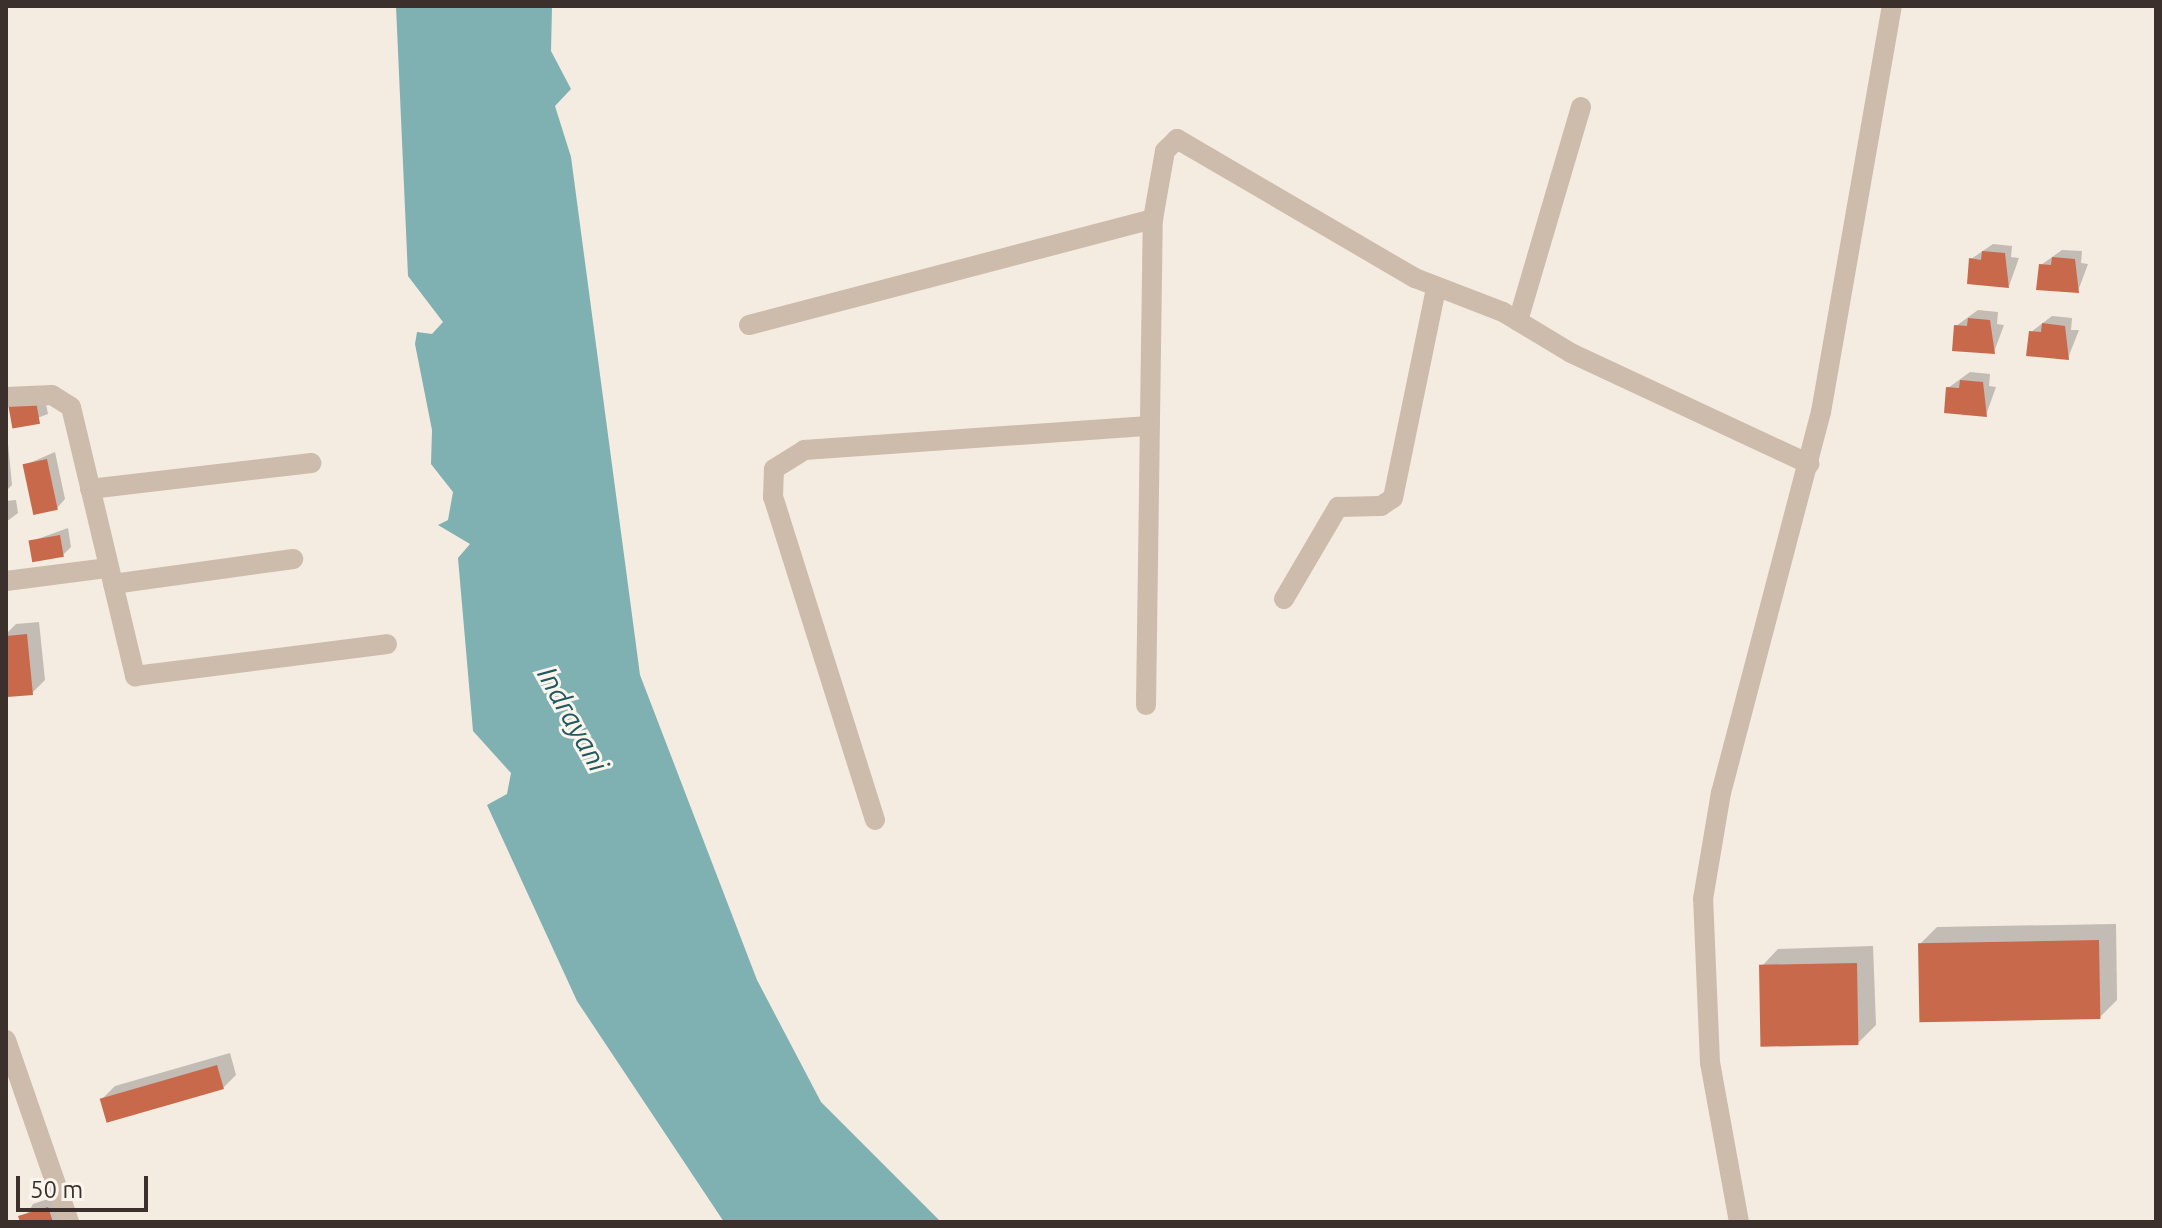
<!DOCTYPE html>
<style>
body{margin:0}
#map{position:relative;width:2162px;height:1228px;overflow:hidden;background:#f4ebe1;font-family:Ubuntu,sans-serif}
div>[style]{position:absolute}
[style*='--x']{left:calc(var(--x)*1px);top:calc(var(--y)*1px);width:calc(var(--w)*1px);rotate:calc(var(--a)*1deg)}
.water>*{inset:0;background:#7fb0b2}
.shadow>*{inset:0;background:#0003}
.building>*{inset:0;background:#c8694b;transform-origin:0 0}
.minor>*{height:20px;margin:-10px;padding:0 10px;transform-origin:10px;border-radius:10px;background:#cdbbac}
span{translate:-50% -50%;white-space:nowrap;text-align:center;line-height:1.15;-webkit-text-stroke:6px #fbf5ee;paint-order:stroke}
.water-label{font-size:28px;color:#1f5a5e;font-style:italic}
.frame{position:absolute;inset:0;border:8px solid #3b302b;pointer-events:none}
.scale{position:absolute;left:16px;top:1176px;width:132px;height:36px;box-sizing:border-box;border:4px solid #3b302b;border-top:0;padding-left:10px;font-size:24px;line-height:28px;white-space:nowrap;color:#3b302b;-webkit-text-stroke:6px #fbf5ee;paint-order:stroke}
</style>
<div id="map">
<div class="water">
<div style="clip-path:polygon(396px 6px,552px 6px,551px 51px,571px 89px,555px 106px,571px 157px,640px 675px,757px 980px,821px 1102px,941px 1222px,724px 1222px,577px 1001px,487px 805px,507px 794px,511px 773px,473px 731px,458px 558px,470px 544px,438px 525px,448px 520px,453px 492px,431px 464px,432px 430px,415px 344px,417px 332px,432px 334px,443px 322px,408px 276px)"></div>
</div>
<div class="shadow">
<div style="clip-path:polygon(1993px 244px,2012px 246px,2011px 257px,2019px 258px,2009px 286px,1971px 259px)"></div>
<div style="clip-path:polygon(2062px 250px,2082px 251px,2081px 263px,2088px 264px,2078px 291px,2041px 265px)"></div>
<div style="clip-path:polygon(1978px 310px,1998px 312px,1997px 324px,2004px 325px,1994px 352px,1956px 326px)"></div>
<div style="clip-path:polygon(2052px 316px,2072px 318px,2071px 330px,2079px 330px,2068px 358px,2031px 332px)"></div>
<div style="clip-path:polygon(1970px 372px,1990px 374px,1989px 386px,1996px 387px,1986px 415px,1948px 388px)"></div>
<div style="clip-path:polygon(44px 394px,48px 414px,13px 427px)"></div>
<div style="clip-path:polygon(6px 423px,12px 485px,6px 491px)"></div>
<div style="clip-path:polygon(55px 452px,65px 499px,57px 508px,25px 465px)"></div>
<div style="clip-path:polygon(16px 500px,18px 513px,6px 522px,6px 501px)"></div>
<div style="clip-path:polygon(68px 528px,71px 547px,63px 555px,32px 541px)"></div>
<div style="clip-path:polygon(39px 622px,45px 680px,32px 693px,9px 695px,6px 634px,16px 624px)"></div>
<div style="clip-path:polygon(2116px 924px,2117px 1000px,2100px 1017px,1920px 944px,1937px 927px)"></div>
<div style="clip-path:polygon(1873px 946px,1876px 1025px,1858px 1043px,1761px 967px,1778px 949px)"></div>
<div style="clip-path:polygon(230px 1053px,236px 1075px,223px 1088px,102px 1099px,115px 1086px)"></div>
<div style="clip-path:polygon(60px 1195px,69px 1222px,22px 1222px,33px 1204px)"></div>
</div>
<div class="building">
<div style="clip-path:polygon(1982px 251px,2005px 253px,2009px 288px,1967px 284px,1969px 258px,1981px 260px)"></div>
<div style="clip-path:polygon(2052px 257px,2075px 259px,2079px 293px,2036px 290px,2039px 264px,2051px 265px)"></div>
<div style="clip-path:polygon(1968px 318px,1990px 320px,1995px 354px,1952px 351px,1954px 325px,1967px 326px)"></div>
<div style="clip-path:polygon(2042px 323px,2065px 326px,2069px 360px,2026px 356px,2029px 331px,2041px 332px)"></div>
<div style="clip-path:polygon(1960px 380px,1983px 382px,1987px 417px,1944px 413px,1946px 387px,1959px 388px)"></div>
<div style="left:36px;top:401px;width:23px;height:28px;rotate:80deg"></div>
<div style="left:47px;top:459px;width:52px;height:25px;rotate:78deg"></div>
<div style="left:60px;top:535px;width:22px;height:32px;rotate:80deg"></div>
<div style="clip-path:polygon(27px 634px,33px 695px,7px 697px,6px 636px)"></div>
<div style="left:2099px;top:940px;width:79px;height:181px;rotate:89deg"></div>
<div style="left:1857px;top:963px;width:82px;height:98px;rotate:89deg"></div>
<div style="left:217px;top:1065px;width:25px;height:122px;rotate:74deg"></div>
<div style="clip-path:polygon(48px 1207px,53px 1222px,20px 1222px,18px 1216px)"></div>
</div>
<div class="minor">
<div style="--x:1518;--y:321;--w:223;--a:-73.6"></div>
<div style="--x:749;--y:325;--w:418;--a:-14.7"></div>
<div style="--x:1153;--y:219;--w:69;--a:-80"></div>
<div style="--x:1165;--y:151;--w:17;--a:-45"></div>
<div style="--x:1177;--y:139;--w:276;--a:30.3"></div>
<div style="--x:1415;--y:278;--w:94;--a:21.1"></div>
<div style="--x:1503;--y:312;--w:79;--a:31.1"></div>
<div style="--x:1571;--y:353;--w:263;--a:25"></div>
<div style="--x:6;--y:397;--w:46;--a:-2.5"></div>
<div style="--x:52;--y:395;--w:22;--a:32"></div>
<div style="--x:71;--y:407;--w:277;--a:76.6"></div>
<div style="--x:135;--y:676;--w:254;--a:-7.2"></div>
<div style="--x:90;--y:489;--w:223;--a:-6.7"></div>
<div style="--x:6;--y:581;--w:103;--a:-7.3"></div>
<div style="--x:113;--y:584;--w:182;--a:-7.9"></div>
<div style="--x:1284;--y:599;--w:107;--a:-59.6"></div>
<div style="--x:1338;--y:507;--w:43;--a:-1.3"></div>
<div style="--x:1381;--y:506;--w:14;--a:-34"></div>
<div style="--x:1393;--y:498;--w:214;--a:-78.4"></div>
<div style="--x:1146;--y:705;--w:486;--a:-89.2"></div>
<div style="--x:875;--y:820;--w:339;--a:-107.5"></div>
<div style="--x:773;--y:497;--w:28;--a:-88"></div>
<div style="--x:774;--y:469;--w:36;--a:-32"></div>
<div style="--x:804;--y:450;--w:342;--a:-4"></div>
<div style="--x:6;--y:1040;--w:193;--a:70.9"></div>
<div style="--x:1739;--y:1222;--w:162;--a:-100.3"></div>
<div style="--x:1710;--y:1063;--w:164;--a:-92.4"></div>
<div style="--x:1703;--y:899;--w:108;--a:-80.4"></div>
<div style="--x:1721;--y:793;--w:394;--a:-75.3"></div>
<div style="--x:1821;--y:412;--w:412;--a:-80.1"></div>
</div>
<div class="water-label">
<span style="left:573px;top:719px;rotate:61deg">Indrayani</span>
</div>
<div class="frame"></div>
<div class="scale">50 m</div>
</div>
